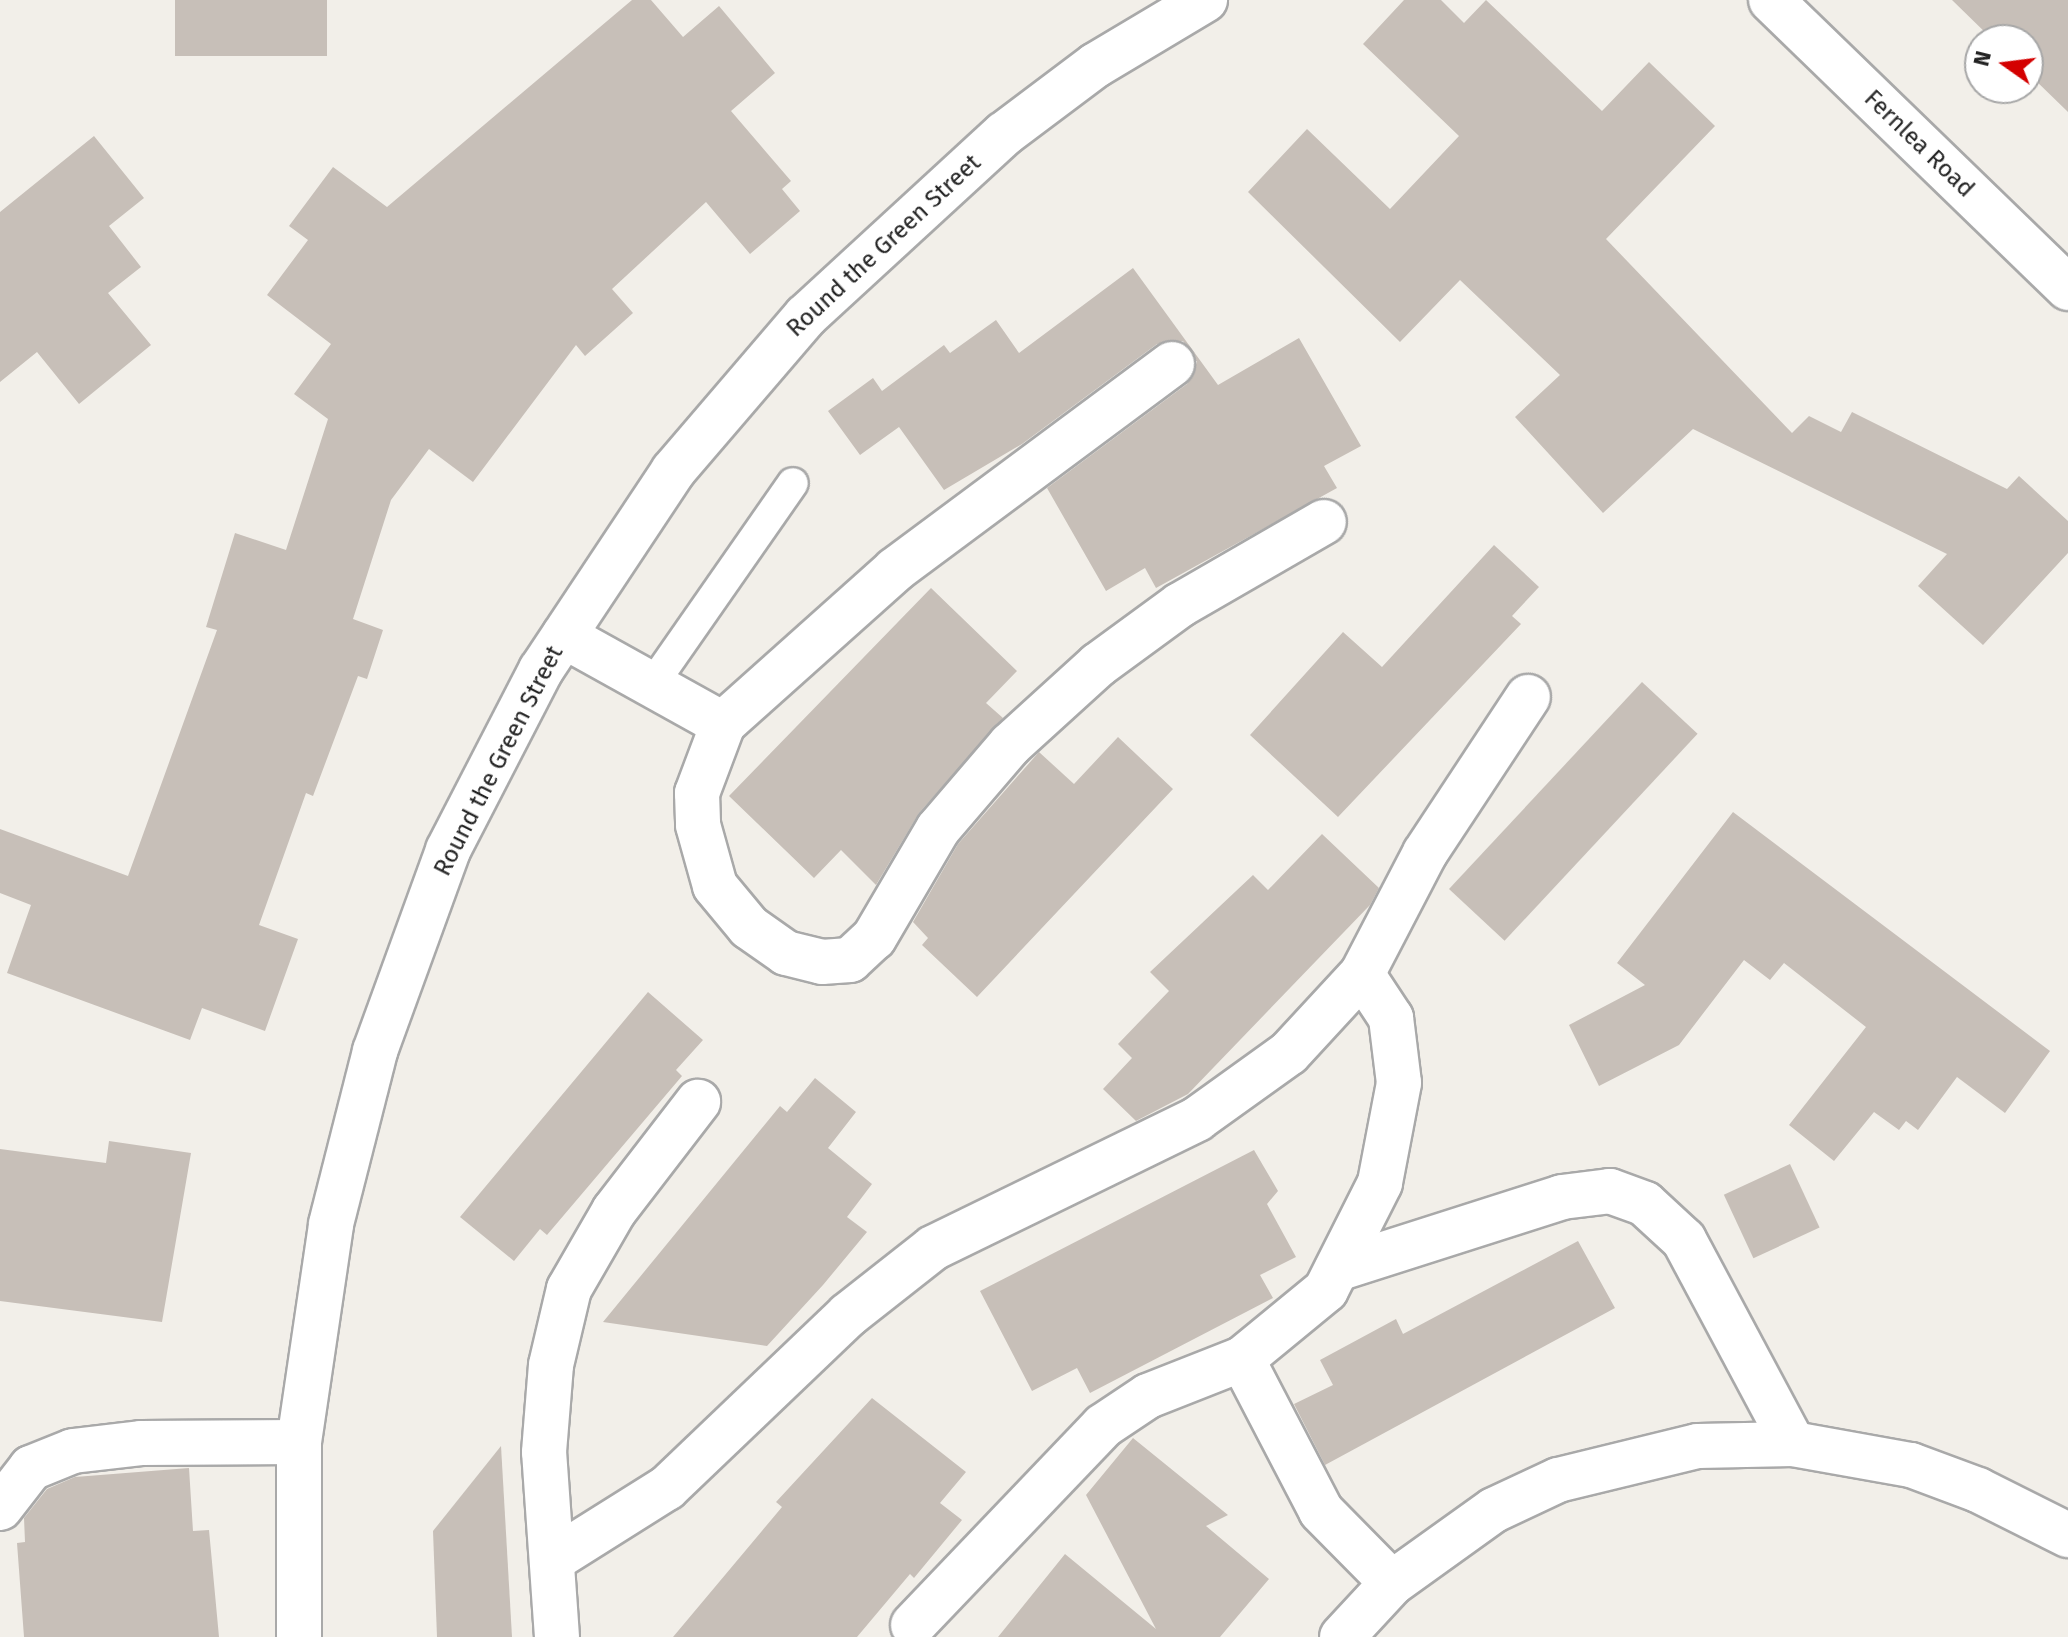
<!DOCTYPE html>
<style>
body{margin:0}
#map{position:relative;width:2068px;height:1637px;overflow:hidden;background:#f2efe9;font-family:"Fira Sans",sans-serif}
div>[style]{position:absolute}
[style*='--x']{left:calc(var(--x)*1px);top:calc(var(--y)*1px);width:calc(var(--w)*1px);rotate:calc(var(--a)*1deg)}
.building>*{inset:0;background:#c7bfb8;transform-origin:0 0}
.roads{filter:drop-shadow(2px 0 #a9a9a9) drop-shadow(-2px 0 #a9a9a9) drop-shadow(0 2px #a9a9a9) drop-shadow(0 -2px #a9a9a9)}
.lane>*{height:30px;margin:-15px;padding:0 15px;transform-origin:15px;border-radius:15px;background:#fff}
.street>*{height:44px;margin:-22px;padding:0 22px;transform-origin:22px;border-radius:22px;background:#fff}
span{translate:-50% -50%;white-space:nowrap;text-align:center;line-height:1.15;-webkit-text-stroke:6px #fff;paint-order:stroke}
.street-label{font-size:24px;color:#222}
.north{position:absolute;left:1964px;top:24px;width:80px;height:80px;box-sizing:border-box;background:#fff;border:2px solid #a7a7a7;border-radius:50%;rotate:284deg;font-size:22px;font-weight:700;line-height:32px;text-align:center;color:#222}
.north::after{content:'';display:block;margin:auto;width:28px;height:36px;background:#d40000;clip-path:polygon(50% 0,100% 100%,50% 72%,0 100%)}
</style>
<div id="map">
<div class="building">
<div style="left:175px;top:0;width:152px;height:56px"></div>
<div style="clip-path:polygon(632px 0,651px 0,683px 37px,719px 6px,775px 73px,731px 111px,791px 181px,782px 189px,800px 211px,750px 254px,706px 202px,612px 289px,633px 313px,585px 356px,576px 345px,473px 482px,429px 449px,391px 500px,353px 619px,383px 630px,367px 679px,358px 676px,313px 796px,306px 793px,259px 925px,298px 939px,265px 1031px,202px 1008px,190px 1040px,7px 973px,31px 905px,0 893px,0 829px,128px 876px,217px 630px,206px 627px,235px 533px,286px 550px,328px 419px,294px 394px,331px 344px,267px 295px,308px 240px,289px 226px,333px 167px,387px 207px)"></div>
<div style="clip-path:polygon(1404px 0,1441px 0,1464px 23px,1486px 0,1602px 111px,1649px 62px,1715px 126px,1606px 239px,1792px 433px,1809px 416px,1841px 432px,1852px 412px,2007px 489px,2019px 476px,2068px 521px,2068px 553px,1983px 645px,1918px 586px,1947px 554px,1693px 429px,1603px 513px,1515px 417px,1560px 375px,1460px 280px,1400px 342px,1248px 192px,1307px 129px,1390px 209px,1459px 136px,1363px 44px)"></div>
<div style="clip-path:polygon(1952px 0,2068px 0,2068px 112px,2028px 73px,2028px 40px,1993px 40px)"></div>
<div style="clip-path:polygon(94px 136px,144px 198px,109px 226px,141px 267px,108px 293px,151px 345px,79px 404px,37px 352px,0 382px,0 212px)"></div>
<div style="clip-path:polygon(1133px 268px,1218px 385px,1299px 338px,1361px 446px,1324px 466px,1337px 488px,1156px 588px,1145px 568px,1106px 591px,1047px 488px,1187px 384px,1197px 362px,1183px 341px,1157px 344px,1022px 444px,944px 490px,899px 427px,860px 455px,828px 411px,873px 378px,882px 391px,944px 345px,950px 353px,996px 320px,1019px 353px)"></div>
<div style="clip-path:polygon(1494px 545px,1539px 587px,1512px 616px,1521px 624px,1338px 817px,1250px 735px,1343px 632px,1382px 667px)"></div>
<div style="clip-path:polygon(931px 588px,1017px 671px,986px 703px,1003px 718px,919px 813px,876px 885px,841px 850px,814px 878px,729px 796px)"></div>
<div style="left:1642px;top:682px;width:76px;height:283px;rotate:43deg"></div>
<div style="clip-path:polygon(1118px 737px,1173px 789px,977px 997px,922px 945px,928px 938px,913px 922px,958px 844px,1039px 752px,1074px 784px)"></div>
<div style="clip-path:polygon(1733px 812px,2050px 1051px,2005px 1113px,1957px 1077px,1918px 1130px,1906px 1121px,1899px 1130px,1874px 1112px,1834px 1161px,1789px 1125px,1866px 1027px,1784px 963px,1770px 980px,1744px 960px,1679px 1045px,1599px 1086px,1569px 1025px,1645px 985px,1617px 963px)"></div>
<div style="clip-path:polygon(1322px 834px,1379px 888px,1370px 905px,1188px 1094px,1136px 1121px,1103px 1089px,1132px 1058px,1118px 1044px,1169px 991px,1150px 972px,1253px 875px,1268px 890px)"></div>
<div style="clip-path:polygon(648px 992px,703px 1040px,676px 1070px,682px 1076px,547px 1235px,540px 1229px,514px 1261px,460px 1217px)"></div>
<div style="clip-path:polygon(815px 1078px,856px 1112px,828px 1148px,872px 1184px,847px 1217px,867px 1232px,823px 1285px,767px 1346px,603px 1322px,780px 1106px,787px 1112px)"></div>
<div style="clip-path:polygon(109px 1141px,191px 1153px,162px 1322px,0 1301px,0 1149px,106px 1163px)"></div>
<div style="clip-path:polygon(1254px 1150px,1278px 1191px,1267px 1204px,1296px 1257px,1260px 1275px,1273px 1298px,1090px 1393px,1077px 1368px,1032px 1391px,980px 1291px)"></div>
<div style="left:1790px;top:1164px;width:70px;height:73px;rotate:65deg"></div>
<div style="clip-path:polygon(1578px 1241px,1615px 1308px,1325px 1465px,1294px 1404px,1333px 1385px,1320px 1360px,1396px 1319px,1403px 1334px)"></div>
<div style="clip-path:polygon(872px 1398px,966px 1472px,940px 1503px,962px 1520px,914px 1578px,910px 1574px,857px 1637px,673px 1637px,782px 1507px,776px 1502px)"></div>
<div style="clip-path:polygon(1133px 1438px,1228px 1515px,1206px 1526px,1269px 1579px,1220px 1637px,998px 1637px,1065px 1554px,1156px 1629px,1086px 1495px)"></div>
<div style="clip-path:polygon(501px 1446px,512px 1637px,437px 1637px,433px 1531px)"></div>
<div style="clip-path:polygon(189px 1468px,193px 1531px,209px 1530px,219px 1637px,24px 1637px,17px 1543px,25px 1542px,24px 1518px,47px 1489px,75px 1477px)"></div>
</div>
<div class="roads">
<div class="lane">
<div style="--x:652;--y:685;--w:246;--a:-55.1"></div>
</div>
<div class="street">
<div style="--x:1771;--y:0;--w:414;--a:44.1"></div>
<div style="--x:1172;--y:364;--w:345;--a:143.4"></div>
<div style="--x:895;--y:570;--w:231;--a:138.2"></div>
<div style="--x:723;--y:724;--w:74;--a:110.6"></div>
<div style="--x:697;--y:793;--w:32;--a:88"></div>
<div style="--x:698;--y:825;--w:63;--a:74.4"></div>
<div style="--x:715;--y:886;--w:53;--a:50.3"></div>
<div style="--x:749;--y:927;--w:45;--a:35.1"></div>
<div style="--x:786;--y:953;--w:37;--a:14"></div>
<div style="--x:822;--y:962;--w:28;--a:-4"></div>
<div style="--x:850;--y:960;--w:33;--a:-43"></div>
<div style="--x:874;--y:938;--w:126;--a:-59.6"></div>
<div style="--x:938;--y:829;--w:111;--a:-49.4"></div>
<div style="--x:1010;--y:745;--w:119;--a:-42.3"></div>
<div style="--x:1098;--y:665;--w:102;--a:-36.2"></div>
<div style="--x:1180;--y:605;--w:166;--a:-30"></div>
<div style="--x:564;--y:636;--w:182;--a:29"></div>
<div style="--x:1362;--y:974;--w:53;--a:56.6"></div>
<div style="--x:1391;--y:1018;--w:65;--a:83"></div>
<div style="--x:1399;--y:1083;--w:102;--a:100.8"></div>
<div style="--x:1380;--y:1183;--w:120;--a:116.8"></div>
<div style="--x:1326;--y:1290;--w:109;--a:140.6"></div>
<div style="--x:1242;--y:1359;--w:171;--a:62.5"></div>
<div style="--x:1321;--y:1511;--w:101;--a:45.4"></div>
<div style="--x:1337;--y:1269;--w:236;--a:-17.7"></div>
<div style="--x:1562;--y:1197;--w:48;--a:-7.1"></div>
<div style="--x:1610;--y:1191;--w:37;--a:20"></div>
<div style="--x:1645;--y:1204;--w:53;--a:42.7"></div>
<div style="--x:1684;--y:1240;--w:231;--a:61.9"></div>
<div style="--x:0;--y:1508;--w:51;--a:-52.2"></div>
<div style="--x:31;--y:1468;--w:45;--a:-22"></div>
<div style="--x:73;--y:1451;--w:68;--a:-6.7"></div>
<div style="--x:141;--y:1443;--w:158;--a:-0.4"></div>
<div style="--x:552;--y:1560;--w:136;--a:-32.1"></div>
<div style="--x:667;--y:1488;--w:250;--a:-43.7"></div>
<div style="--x:848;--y:1315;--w:108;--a:-38.2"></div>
<div style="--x:933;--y:1248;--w:294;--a:-26"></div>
<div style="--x:1197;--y:1119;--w:113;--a:-35.7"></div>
<div style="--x:1289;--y:1053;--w:108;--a:-47.3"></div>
<div style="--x:1362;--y:974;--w:136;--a:-62.5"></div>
<div style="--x:1425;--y:853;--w:187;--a:-56.6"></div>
<div style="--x:913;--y:1625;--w:275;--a:-46.3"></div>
<div style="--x:1103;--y:1426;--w:54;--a:-33.7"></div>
<div style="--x:1148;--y:1396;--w:101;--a:-21.5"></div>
<div style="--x:299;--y:1637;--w:195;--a:-90"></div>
<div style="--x:299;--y:1442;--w:220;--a:-81.6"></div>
<div style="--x:331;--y:1224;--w:179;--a:-75.7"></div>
<div style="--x:375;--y:1051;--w:214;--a:-70"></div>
<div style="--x:448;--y:850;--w:203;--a:-62.7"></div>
<div style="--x:541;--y:670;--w:239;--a:-56.4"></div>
<div style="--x:673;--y:471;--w:204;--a:-49.4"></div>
<div style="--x:806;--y:316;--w:269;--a:-42.6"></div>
<div style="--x:1004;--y:134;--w:115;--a:-36.9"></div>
<div style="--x:1096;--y:65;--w:127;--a:-30.8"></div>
<div style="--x:557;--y:1637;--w:185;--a:-94"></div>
<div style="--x:544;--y:1452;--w:87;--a:-85.4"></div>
<div style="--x:551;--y:1365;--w:78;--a:-76.7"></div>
<div style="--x:569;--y:1289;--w:90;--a:-60"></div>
<div style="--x:614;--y:1211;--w:138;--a:-52.4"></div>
<div style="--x:1342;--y:1637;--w:74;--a:-47.2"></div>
<div style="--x:1392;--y:1583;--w:125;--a:-35.6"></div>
<div style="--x:1494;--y:1510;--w:71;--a:-25.1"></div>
<div style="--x:1558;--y:1480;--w:144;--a:-13.7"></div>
<div style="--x:1698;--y:1446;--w:95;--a:-1.2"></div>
<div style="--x:1793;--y:1444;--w:120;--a:10.1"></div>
<div style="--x:1911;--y:1465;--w:72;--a:20.5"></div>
<div style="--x:1978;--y:1490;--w:101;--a:26.6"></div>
</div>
</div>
<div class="street-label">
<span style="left:1919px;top:144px;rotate:44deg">Fernlea Road</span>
<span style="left:884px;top:246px;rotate:-43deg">Round the Green Street</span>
<span style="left:499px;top:761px;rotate:-63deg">Round the Green Street</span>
</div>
<div class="north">N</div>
</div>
